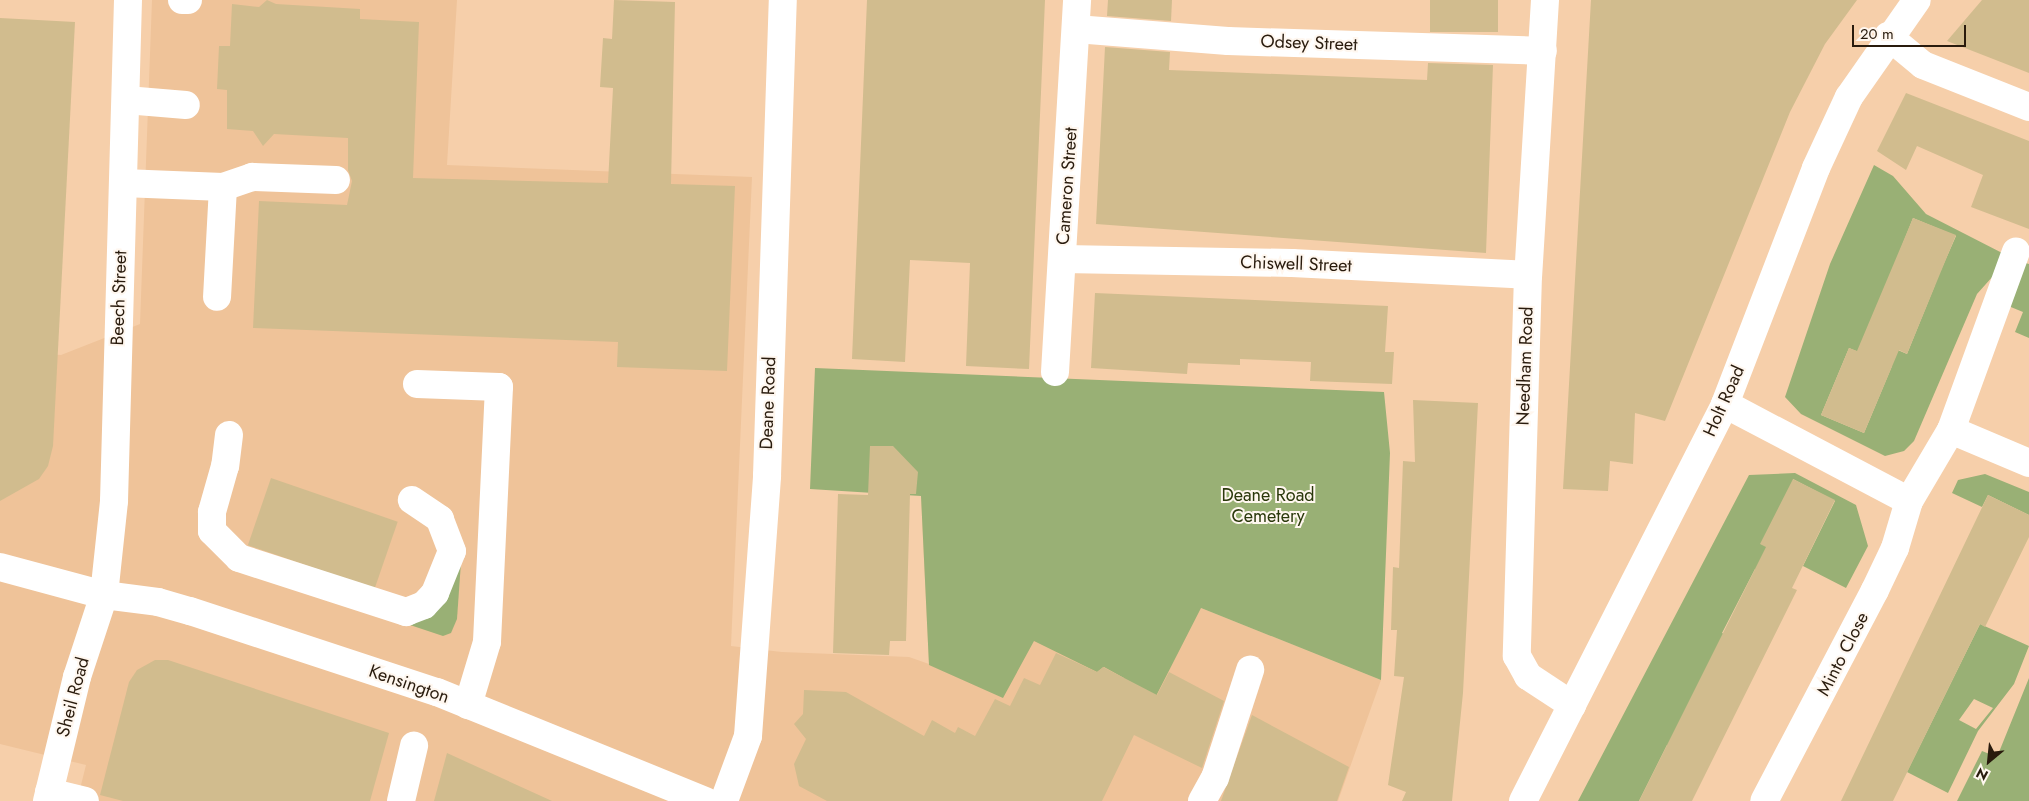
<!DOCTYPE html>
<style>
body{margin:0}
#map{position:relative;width:2029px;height:801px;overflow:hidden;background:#f6cfaa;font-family:Jost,sans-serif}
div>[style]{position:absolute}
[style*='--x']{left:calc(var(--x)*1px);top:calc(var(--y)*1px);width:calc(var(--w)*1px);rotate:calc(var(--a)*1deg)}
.built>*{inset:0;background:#efc399}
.green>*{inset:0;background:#99b075}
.building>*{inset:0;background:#d1bc8e;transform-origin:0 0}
.minor>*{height:28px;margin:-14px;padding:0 14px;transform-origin:14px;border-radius:14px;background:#fff}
.major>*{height:28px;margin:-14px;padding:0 14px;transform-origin:14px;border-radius:14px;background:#fff}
span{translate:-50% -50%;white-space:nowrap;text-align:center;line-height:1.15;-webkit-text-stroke:4px #fff7ef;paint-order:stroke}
.street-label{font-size:18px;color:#291b0d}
.park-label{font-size:18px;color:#2a380b}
.north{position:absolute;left:1964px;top:736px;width:50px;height:50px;-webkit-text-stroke:4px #fff7ef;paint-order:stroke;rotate:208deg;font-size:14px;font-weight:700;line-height:20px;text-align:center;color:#291b0d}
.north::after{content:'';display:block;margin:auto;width:18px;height:22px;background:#291b0d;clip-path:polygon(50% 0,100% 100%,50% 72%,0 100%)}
.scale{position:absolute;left:1852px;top:25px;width:114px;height:22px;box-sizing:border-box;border:2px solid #291b0d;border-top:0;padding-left:6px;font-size:15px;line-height:18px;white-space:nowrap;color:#291b0d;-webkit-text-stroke:4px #fff7ef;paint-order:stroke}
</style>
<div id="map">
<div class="built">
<div style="clip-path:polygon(152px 0,457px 0,447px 165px,752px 177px,731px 646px,782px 652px,909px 657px,929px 664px,921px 496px,1381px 680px,1338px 801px,77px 801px,86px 765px,0 744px,0 351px,61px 355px,140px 324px)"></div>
</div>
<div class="green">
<div style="clip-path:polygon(evenodd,1874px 165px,1893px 176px,1926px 214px,2010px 257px,1977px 294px,1914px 441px,1904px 451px,1885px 456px,1801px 414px,1785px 397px,1830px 264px,1874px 165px,1913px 218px,1956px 236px,1941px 270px,1899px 253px,1913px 218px,1874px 165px,1935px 285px,1907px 354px,1865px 336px,1935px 285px,1874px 165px,1849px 348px,1892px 366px,1864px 433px,1821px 415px,1849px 348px)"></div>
<div style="clip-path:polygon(2019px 261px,2029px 264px,2029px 338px,2015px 332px,2023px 312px,2001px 303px)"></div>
<div style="clip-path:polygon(815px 368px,1384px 392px,1390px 453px,1381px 680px,1201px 608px,1154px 700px,1123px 685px,1124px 678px,1104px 667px,1097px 672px,1034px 641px,1003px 698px,929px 665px,921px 496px,810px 489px)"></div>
<div style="clip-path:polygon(1795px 473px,1856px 505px,1868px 546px,1846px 588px,1803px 566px,1835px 501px,1793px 479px,1796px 562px,1785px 584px,1755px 569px,1722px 633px,1747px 646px,1691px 757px,1667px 745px,1639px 801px,1578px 801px,1749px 475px)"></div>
<div style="clip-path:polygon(1985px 474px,2029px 492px,2029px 515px,1988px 495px,1982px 507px,1952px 493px,1958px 480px)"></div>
<div style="clip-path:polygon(461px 562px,457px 619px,451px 633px,443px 636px,401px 622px)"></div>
<div style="clip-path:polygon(evenodd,1980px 624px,2029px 646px,2014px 684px,1978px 731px,1948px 793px,1907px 772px,1980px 624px,1974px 699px,1993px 708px,1976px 729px,1959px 720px,1974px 699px)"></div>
<div style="clip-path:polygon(2029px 678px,2029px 801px,1957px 801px,1982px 751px,1997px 757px)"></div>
</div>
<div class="building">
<div style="clip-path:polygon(267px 0,276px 4px,360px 9px,360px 19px,419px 22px,413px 178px,608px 183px,613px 88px,600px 87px,603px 38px,612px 39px,614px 0,675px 2px,671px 184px,735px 186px,727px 371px,617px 367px,618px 342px,253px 328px,259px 201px,347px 205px,352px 181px,348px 170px,348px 138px,274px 134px,263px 146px,253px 131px,227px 129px,227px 90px,217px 89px,219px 46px,230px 46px,232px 4px,259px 7px)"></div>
<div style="clip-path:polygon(867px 0,1045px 0,1029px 369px,966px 366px,970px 263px,910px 260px,905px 362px,852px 359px)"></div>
<div style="clip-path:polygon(1108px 0,1172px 0,1171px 21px,1107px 16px)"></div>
<div style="left:1430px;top:0;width:68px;height:32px"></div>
<div style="clip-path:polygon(1591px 0,1857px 0,1825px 44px,1790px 112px,1665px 421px,1635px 413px,1633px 464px,1610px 461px,1608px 491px,1563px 489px)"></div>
<div style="clip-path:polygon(1982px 0,2029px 0,2029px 73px,1947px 41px)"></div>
<div style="clip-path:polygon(0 18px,75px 22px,53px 446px,48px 466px,39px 479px,0 501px)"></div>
<div style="clip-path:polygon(1105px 47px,1170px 52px,1169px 70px,1222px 72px,1427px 80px,1428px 63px,1493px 65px,1486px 253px,1096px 224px)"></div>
<div style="clip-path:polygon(1906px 93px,2029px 141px,2029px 229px,1971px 207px,1983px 175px,1917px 146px,1906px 170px,1877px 151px)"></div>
<div style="clip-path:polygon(1913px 218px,1956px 235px,1907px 354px,1899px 350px,1864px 433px,1821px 415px,1849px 348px,1857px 351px)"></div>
<div style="clip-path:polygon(1095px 293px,1388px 306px,1385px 352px,1394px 352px,1392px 384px,1310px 381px,1311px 362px,1240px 359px,1240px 365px,1188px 363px,1187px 374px,1091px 368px)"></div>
<div style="clip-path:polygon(1413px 400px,1478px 403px,1463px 693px,1452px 801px,1402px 801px,1406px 792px,1388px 785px,1404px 677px,1394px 676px,1397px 630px,1391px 630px,1393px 567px,1399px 568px,1403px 461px,1415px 462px)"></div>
<div style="clip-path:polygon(870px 446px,893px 446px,918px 472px,916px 494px,910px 494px,906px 641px,890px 641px,889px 655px,833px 653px,838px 494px,868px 495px)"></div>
<div style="left:271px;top:478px;width:134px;height:71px;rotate:19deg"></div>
<div style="clip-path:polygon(1793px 479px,1835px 500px,1792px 588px,1797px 590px,1692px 801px,1639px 801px,1766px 547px,1760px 544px)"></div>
<div style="clip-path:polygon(1988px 495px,2029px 515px,2029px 537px,1985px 627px,1980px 624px,1893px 801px,1841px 801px)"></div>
<div style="clip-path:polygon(1056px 653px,1097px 672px,1103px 667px,1157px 695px,1169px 672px,1224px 701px,1202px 768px,1134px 735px,1102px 801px,827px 801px,799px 786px,794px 764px,806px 739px,794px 724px,803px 714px,804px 690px,846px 692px,924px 736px,932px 720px,955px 733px,958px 727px,975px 736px,995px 699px,1010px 706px,1024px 678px,1040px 685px)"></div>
<div style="clip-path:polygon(155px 660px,168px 660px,389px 733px,370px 801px,123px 801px,100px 795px,129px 682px,137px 670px)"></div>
<div style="clip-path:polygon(1252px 715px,1349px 767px,1337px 801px,1221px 801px)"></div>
<div style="clip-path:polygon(447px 753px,552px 801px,434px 801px)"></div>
</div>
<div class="minor">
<div style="--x:182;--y:0;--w:6;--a:0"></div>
<div style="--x:1545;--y:0;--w:276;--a:93.5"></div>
<div style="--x:1528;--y:275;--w:381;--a:91.7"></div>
<div style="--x:1517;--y:656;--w:23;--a:61"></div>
<div style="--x:1528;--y:676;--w:53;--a:33.4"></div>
<div style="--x:1076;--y:29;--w:152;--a:4.5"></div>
<div style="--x:1228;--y:41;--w:315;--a:1.8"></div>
<div style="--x:1888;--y:36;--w:45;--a:39.6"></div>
<div style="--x:1923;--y:65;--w:114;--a:21.6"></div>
<div style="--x:126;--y:100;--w:60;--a:4.8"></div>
<div style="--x:123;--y:183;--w:100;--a:2.3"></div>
<div style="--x:223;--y:187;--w:110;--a:93.1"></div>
<div style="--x:223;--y:187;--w:31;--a:-19"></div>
<div style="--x:252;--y:177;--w:84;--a:2"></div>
<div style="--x:1063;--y:259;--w:229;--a:1"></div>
<div style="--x:1292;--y:263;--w:236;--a:2.9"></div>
<div style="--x:1055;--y:372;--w:373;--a:-86.6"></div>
<div style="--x:417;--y:384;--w:82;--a:2.1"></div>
<div style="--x:499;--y:387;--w:255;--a:92.7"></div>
<div style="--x:487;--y:642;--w:66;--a:106.8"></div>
<div style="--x:1725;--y:404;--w:208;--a:27.8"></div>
<div style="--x:1909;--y:501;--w:49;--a:106.6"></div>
<div style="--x:1895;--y:548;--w:47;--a:115.5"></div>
<div style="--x:1875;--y:590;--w:238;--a:117.7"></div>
<div style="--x:1951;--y:430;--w:85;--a:22.9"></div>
<div style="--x:229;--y:435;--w:31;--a:97"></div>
<div style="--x:225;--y:466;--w:48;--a:105.8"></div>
<div style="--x:212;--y:512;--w:19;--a:90"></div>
<div style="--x:212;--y:531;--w:38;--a:45"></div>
<div style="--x:239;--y:558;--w:176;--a:17.9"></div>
<div style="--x:406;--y:612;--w:19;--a:-21"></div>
<div style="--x:424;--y:605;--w:16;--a:-47"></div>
<div style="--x:435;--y:593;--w:45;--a:-68"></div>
<div style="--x:452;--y:551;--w:34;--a:-111"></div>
<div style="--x:440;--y:519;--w:34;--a:-146"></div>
<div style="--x:1909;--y:501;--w:82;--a:-59.4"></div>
<div style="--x:1951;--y:430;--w:190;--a:-70"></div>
<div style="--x:104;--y:595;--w:95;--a:-83.9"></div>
<div style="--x:114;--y:501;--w:501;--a:-88.4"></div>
<div style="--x:49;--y:792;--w:37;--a:14"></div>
<div style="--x:401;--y:801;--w:57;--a:-76.7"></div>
<div style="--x:724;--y:801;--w:69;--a:-69.7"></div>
<div style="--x:748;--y:736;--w:261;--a:-85.8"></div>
<div style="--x:767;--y:476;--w:476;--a:-88.1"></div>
<div style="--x:1202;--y:801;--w:26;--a:-61"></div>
<div style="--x:1215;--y:778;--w:114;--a:-72"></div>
</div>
<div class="major">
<div style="--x:0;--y:567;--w:108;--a:15.1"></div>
<div style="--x:104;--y:595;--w:54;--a:7.4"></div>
<div style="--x:158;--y:602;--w:33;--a:16"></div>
<div style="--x:190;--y:611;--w:260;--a:18.2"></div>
<div style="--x:437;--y:692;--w:290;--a:22.1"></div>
<div style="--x:47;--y:801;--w:128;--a:-76.4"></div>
<div style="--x:77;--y:677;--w:86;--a:-71.8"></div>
<div style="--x:1523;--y:801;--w:445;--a:-63"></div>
<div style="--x:1725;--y:404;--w:253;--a:-68.9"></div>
<div style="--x:1816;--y:168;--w:78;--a:-65.1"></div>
<div style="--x:1849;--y:97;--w:118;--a:-55"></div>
</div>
<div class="street-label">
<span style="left:1309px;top:43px;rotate:2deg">Odsey Street</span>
<span style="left:1067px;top:186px;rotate:-86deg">Cameron Street</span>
<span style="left:1296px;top:264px;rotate:2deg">Chiswell Street</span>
<span style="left:119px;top:298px;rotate:-88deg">Beech Street</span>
<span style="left:1525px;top:366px;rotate:-88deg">Needham Road</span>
<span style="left:1724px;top:401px;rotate:-66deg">Holt Road</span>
<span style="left:768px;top:403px;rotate:-88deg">Deane Road</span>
<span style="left:1843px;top:654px;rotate:-63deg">Minto Close</span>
<span style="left:409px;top:684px;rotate:19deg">Kensington</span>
<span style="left:73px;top:697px;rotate:-75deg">Sheil Road</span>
</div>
<div class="park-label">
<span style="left:1268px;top:506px">Deane Road<br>Cemetery</span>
</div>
<div class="north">N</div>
<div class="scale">20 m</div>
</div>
